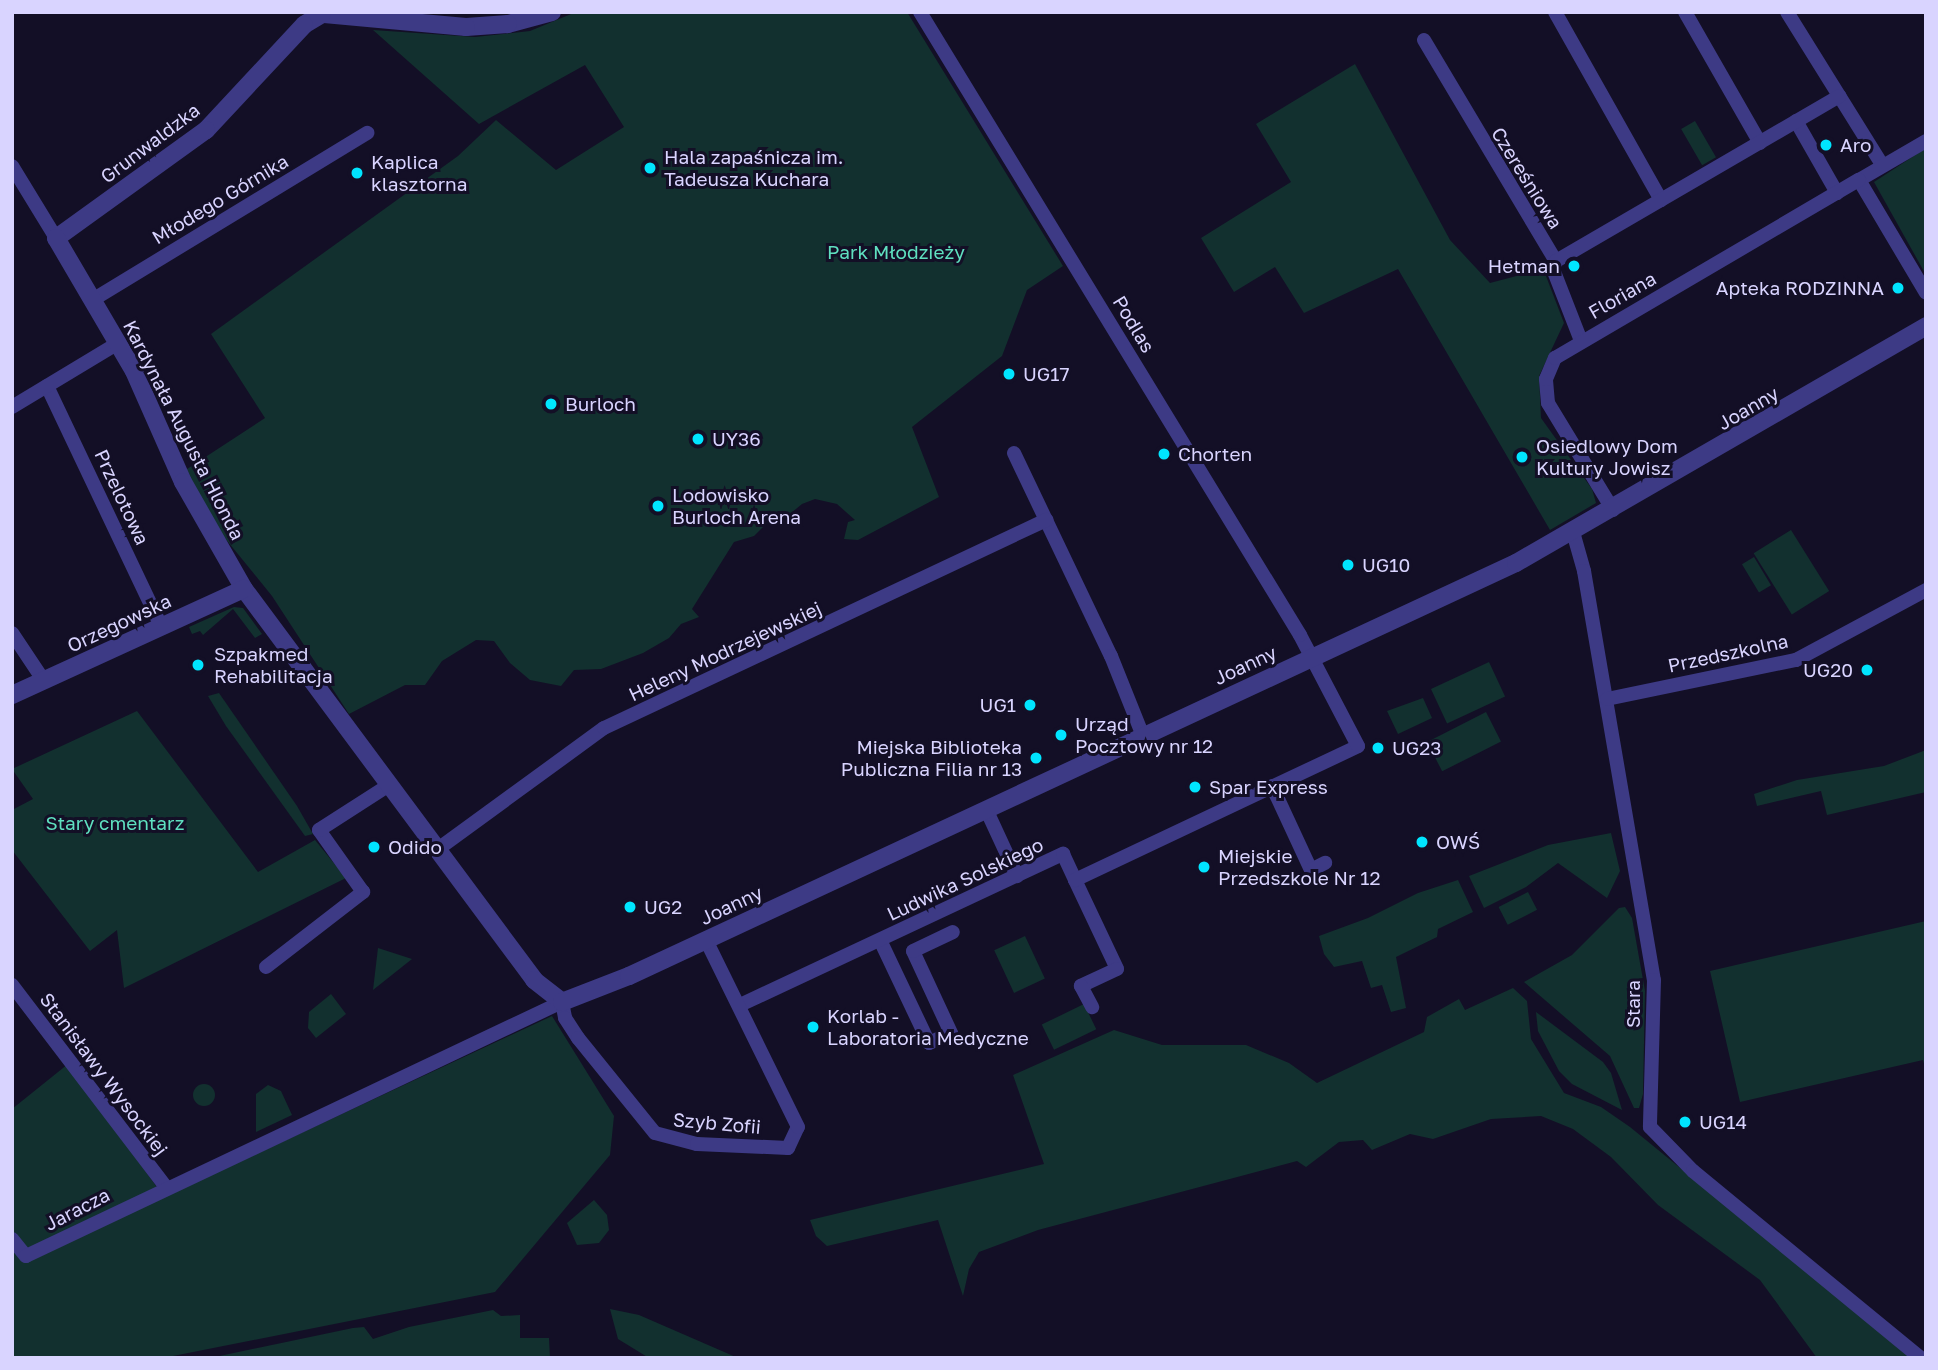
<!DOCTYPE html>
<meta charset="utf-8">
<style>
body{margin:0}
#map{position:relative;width:1938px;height:1370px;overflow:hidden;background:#130f26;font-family:"Golos Text",sans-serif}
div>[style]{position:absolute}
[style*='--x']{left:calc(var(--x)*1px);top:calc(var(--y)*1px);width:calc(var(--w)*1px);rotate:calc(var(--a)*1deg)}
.green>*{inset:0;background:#12302f;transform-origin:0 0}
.round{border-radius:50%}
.minor>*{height:14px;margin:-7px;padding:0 7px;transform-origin:7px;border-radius:7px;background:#3d3a85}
.tertiary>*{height:18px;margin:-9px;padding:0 9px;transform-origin:9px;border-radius:9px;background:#3d3a85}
.dots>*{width:19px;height:19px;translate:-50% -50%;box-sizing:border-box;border:4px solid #130f26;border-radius:50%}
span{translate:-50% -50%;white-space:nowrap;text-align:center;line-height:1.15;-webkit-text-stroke:6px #130f26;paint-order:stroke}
.street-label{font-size:19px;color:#d9d4ff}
.poi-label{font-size:19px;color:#d9d4ff}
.left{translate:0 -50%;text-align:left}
.right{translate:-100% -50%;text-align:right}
.park-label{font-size:19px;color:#5fe0c0}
.frame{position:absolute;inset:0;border:14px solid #d9d4ff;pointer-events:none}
</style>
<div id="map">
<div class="green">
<div style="clip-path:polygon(576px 12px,907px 12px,1063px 266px,1027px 290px,1002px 356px,912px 427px,939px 497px,858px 540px,844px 539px,848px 522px,855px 520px,837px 504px,815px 499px,802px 504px,785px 518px,770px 520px,754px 536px,734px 542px,692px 609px,699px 617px,681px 624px,669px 638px,643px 653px,601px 669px,574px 670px,561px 686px,530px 680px,510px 663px,494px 641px,476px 640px,442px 661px,425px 685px,405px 685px,349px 714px,272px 596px,211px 521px,184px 471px,265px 418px,211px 334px,458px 156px,496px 120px,556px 170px,624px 127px,585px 65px,479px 124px,373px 30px,475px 37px,530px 31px)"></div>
<div style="clip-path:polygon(1355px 64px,1450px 240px,1490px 283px,1536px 271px,1546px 276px,1564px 323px,1539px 376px,1541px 418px,1592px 489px,1596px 503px,1550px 530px,1398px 269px,1304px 313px,1275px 267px,1234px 292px,1201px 238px,1291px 182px,1256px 124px)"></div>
<div style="left:1695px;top:121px;width:42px;height:16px;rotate:60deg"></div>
<div style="clip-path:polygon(1926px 148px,1926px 275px,1874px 182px)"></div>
<div style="left:1791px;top:530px;width:72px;height:44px;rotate:58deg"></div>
<div style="left:1754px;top:557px;width:33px;height:14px;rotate:59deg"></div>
<div style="clip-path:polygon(234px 607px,243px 608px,262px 634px,255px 638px,233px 609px,203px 635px,200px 631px,192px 634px,189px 627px)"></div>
<div style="left:1489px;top:662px;width:38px;height:64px;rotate:65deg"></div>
<div style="clip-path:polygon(219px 693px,297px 806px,313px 834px,305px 836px,226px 726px,208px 696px)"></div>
<div style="clip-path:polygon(1423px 698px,1432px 718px,1398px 734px,1387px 711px)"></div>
<div style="clip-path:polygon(137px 711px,258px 872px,315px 840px,346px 878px,124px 988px,117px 930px,90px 951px,12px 850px,12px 810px,33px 799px,12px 769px)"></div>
<div style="left:1486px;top:712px;width:33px;height:66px;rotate:63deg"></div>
<div style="clip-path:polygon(1926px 750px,1926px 792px,1827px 815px,1821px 791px,1757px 806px,1754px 794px,1797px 780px,1884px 766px)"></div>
<div style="clip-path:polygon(1611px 833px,1620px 871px,1607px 898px,1558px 863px,1526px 887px,1484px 908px,1469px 876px,1548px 845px)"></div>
<div style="clip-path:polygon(1458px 880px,1473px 912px,1438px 929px,1437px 937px,1396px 957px,1406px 1008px,1391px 1012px,1382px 985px,1371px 988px,1362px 961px,1334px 967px,1324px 954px,1319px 936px,1368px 918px,1418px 893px)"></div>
<div style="left:1528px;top:892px;width:20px;height:33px;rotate:63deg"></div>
<div style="clip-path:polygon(1625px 907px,1632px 918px,1645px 991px,1643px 1094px,1639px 1108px,1634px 1108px,1610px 1056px,1524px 982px,1572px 955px,1619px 908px)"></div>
<div style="clip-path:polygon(1926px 921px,1926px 1071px,1923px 1060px,1740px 1102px,1710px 971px)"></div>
<div style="left:1025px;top:936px;width:47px;height:34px;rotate:65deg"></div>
<div style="clip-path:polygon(378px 948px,412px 959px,373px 990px)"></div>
<div style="clip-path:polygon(1513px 988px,1527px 1001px,1531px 1039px,1564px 1093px,1601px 1107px,1630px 1127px,1913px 1358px,1817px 1358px,1760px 1280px,1658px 1205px,1611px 1157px,1573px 1129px,1541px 1116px,1491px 1119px,1433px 1139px,1410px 1134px,1372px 1150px,1363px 1140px,1339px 1142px,1306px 1167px,1297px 1161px,1038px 1230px,979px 1252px,969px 1269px,963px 1296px,938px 1220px,827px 1246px,816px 1236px,810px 1220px,1044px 1164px,1013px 1075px,1114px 1030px,1162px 1045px,1246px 1045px,1289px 1063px,1317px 1083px,1424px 1032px,1427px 1017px,1459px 999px,1465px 1010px)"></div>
<div style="clip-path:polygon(331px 994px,346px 1014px,316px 1038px,308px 1028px,309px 1012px)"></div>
<div style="left:1084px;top:1004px;width:28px;height:47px;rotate:64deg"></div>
<div style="clip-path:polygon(1536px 1012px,1603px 1062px,1611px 1073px,1622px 1110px,1572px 1084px,1559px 1071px,1538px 1031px)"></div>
<div style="clip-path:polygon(552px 1016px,614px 1116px,610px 1155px,495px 1292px,163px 1358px,12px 1358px,12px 1109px,68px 1064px,164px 1197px)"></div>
<div class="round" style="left:193px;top:1084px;width:22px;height:22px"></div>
<div style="clip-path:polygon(268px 1085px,281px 1091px,292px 1115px,256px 1132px,256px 1094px)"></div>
<div style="clip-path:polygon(594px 1200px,607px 1215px,609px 1230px,599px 1243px,577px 1245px,567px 1223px)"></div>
<div style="clip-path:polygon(610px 1309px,639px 1315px,738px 1358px,649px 1358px,618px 1339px)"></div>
<div style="clip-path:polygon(493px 1310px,501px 1316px,520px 1315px,520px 1338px,549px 1338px,550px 1358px,210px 1358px,353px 1328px,364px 1327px,373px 1339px,409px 1327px)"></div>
</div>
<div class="minor">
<div style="--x:1555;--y:12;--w:216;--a:60.6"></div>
<div style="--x:1685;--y:12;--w:151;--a:60.2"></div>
<div style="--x:1787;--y:12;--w:181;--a:58.1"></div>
<div style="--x:1424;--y:40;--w:257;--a:59.2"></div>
<div style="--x:1556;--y:261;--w:9;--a:111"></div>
<div style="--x:1553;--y:269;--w:77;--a:68.7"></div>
<div style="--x:1796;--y:121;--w:83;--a:60.3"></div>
<div style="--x:1926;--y:141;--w:78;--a:149.8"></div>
<div style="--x:1859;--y:180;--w:131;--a:59.3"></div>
<div style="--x:12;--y:166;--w:84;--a:58.6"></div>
<div style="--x:1556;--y:261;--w:328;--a:-30.2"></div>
<div style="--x:94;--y:299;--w:320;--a:-31.3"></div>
<div style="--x:47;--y:386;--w:266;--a:64.6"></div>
<div style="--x:12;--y:407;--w:124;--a:-31.1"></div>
<div style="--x:1014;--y:453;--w:225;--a:64.5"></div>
<div style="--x:1111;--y:656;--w:86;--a:68.2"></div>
<div style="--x:1613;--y:510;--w:125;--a:-121.3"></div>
<div style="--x:1548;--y:403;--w:24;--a:-95"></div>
<div style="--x:1546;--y:379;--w:23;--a:-67"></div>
<div style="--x:1555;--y:358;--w:352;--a:-30.4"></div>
<div style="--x:1573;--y:532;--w:41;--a:74.2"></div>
<div style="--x:1584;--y:571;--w:415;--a:80.3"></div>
<div style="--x:1654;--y:980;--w:147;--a:91.6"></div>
<div style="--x:1650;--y:1127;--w:62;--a:45.7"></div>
<div style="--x:1693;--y:1171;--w:295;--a:39.4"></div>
<div style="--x:12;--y:633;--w:58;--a:56.3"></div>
<div style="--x:1607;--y:699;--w:193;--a:-11.7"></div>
<div style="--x:1796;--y:660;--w:148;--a:-28.3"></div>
<div style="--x:1272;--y:786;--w:93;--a:65.1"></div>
<div style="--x:1311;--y:870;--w:16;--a:-27"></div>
<div style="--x:986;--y:809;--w:74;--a:65.2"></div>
<div style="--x:438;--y:849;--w:205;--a:-36.1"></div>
<div style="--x:604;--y:728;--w:489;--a:-25.2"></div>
<div style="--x:1075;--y:880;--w:98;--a:64.7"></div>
<div style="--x:1117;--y:969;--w:40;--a:155"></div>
<div style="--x:1081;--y:986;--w:24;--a:62"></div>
<div style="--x:880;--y:940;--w:114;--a:64.6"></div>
<div style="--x:929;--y:1043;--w:24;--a:-24"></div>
<div style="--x:951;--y:1033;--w:90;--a:-114.9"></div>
<div style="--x:913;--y:951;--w:44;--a:-25.4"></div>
<div style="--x:266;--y:967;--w:123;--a:-37.7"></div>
<div style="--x:363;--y:892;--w:76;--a:-125.4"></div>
<div style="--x:319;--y:830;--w:83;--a:-32.7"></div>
<div style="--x:12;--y:985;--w:254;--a:52.7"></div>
<div style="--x:740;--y:1005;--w:357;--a:-25.1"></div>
<div style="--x:1063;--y:854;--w:29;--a:65"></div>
<div style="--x:1075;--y:880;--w:313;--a:-25.3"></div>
<div style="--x:1358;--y:746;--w:125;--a:-117.6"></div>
<div style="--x:1300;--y:635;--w:730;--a:-121.38"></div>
<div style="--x:12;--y:1239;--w:22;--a:51"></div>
<div style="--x:26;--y:1256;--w:593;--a:-25.36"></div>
<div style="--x:562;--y:1002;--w:16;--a:79"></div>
<div style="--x:565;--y:1018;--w:24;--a:57"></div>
<div style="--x:578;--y:1038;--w:122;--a:51"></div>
<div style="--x:655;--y:1133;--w:43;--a:14.7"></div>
<div style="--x:697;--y:1144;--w:91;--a:2.5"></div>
<div style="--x:788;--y:1148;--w:23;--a:-65"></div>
<div style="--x:798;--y:1127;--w:208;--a:-116.2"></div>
</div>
<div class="tertiary">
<div style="--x:552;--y:12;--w:46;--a:164.7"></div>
<div style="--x:508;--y:24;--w:42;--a:175.9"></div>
<div style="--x:466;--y:27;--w:145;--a:-174.8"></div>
<div style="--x:322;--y:14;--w:21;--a:149"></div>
<div style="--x:304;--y:25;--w:144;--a:133"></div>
<div style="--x:206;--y:130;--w:185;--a:144.2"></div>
<div style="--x:56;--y:238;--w:154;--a:59.6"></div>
<div style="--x:134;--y:371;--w:121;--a:66.2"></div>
<div style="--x:183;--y:482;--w:123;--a:60.3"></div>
<div style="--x:244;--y:589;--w:487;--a:53.4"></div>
<div style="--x:534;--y:980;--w:36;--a:38"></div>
<div style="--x:562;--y:1002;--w:72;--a:-21.2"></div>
<div style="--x:629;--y:976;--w:978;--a:-24.97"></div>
<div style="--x:1516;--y:563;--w:474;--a:-30"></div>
<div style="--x:12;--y:695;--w:255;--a:-24.6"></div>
</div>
<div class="dots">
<div style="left:1826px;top:145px;background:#00e5ff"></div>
<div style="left:650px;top:168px;background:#00e5ff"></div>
<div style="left:357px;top:173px;background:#00e5ff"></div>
<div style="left:1574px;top:266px;background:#00e5ff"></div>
<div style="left:1898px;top:288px;background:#00e5ff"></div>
<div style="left:1009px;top:374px;background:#00e5ff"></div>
<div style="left:551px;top:404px;background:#00e5ff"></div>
<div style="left:698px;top:439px;background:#00e5ff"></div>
<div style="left:1164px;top:454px;background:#00e5ff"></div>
<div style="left:1522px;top:457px;background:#00e5ff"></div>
<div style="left:658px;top:506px;background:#00e5ff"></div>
<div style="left:1348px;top:565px;background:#00e5ff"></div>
<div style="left:198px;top:665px;background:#00e5ff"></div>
<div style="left:1867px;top:670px;background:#00e5ff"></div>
<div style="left:1030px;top:705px;background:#00e5ff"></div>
<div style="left:1061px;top:735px;background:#00e5ff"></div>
<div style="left:1378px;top:748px;background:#00e5ff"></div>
<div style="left:1036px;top:758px;background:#00e5ff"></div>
<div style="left:1195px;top:787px;background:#00e5ff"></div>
<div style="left:1422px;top:842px;background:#00e5ff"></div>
<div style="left:374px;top:847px;background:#00e5ff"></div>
<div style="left:1204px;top:867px;background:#00e5ff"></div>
<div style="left:630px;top:907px;background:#00e5ff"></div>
<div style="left:813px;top:1027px;background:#00e5ff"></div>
<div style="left:1685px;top:1122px;background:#00e5ff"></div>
</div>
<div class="street-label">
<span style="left:150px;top:143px;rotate:-37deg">Grunwaldzka</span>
<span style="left:1527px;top:178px;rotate:58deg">Czereśniowa</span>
<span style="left:220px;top:199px;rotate:-31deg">Młodego Górnika</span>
<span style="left:1622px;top:295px;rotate:-30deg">Floriana</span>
<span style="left:1134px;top:324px;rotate:59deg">Podlas</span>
<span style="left:1748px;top:408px;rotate:-30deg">Joanny</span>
<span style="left:184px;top:430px;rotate:63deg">Kardynała Augusta Hlonda</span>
<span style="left:122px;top:497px;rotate:65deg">Przelotowa</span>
<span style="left:119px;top:623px;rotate:-25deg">Orzegowska</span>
<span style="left:725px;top:651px;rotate:-25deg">Heleny Modrzejewskiej</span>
<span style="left:1728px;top:653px;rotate:-12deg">Przedszkolna</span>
<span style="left:1245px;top:665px;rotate:-25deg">Joanny</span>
<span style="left:965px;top:879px;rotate:-25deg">Ludwika Solskiego</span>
<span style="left:731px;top:905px;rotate:-25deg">Joanny</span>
<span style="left:1633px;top:1004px;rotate:-90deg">Stara</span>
<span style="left:104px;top:1074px;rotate:53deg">Stanisławy Wysockiej</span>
<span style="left:717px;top:1123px;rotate:5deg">Szyb Zofii</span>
<span style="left:77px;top:1209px;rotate:-27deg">Jaracza</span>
</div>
<div class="poi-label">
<span class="left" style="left:1840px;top:145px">Aro</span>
<span class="left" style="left:664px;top:168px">Hala zapaśnicza im.<br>Tadeusza Kuchara</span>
<span class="left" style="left:371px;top:173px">Kaplica<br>klasztorna</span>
<span class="right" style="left:1560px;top:266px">Hetman</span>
<span class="right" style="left:1884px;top:288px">Apteka RODZINNA</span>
<span class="left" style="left:1023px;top:374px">UG17</span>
<span class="left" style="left:565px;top:404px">Burloch</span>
<span class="left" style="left:712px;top:439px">UY36</span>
<span class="left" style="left:1536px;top:457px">Osiedlowy Dom<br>Kultury Jowisz</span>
<span class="left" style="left:1178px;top:454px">Chorten</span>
<span class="left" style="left:672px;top:506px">Lodowisko<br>Burloch Arena</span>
<span class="left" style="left:1362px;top:565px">UG10</span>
<span class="left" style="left:214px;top:665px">Szpakmed<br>Rehabilitacja</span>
<span class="right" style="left:1853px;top:670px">UG20</span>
<span class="right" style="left:1016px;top:705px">UG1</span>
<span class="left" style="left:1075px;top:735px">Urząd<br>Pocztowy nr 12</span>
<span class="right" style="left:1022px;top:758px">Miejska Biblioteka<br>Publiczna Filia nr 13</span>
<span class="left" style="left:1392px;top:748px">UG23</span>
<span class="left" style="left:1209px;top:787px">Spar Express</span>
<span class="left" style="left:1436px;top:842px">OWŚ</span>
<span class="left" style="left:388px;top:847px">Odido</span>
<span class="left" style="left:1218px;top:867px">Miejskie<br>Przedszkole Nr 12</span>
<span class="left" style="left:644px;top:907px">UG2</span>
<span class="left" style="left:827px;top:1027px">Korlab -<br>Laboratoria Medyczne</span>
<span class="left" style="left:1699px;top:1122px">UG14</span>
</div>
<div class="park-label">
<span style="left:896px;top:252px">Park Młodzieży</span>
<span style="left:115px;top:823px">Stary cmentarz</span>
</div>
<div class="frame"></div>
</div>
